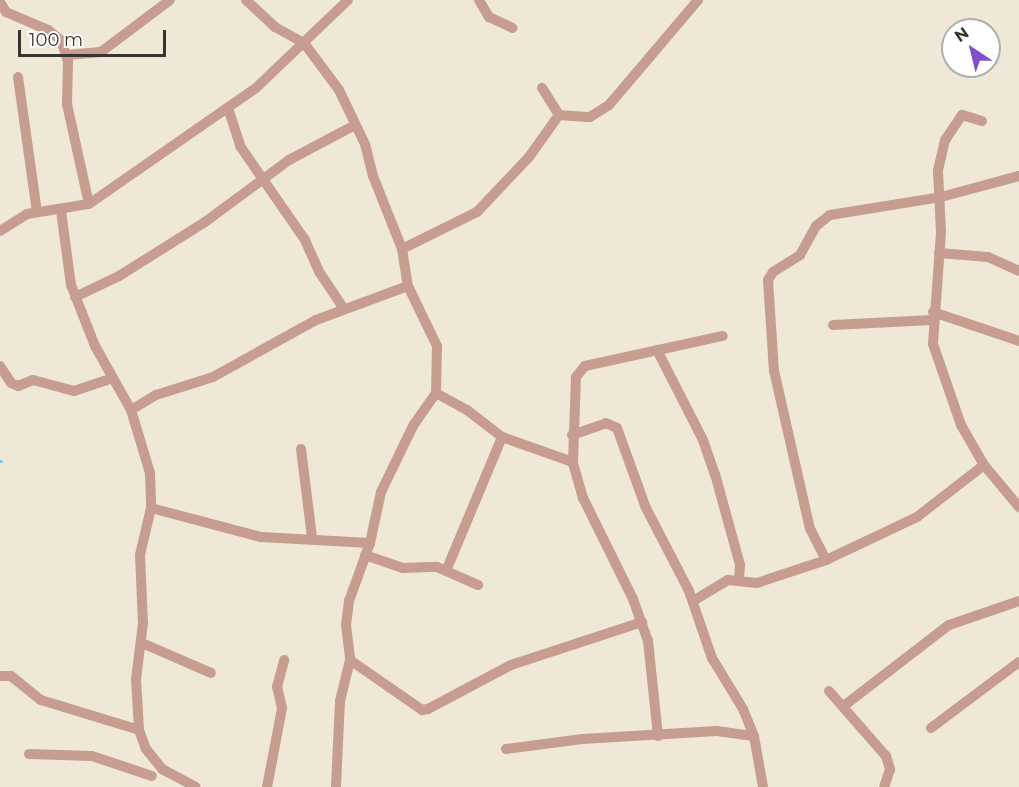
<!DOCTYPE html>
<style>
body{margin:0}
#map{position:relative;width:1019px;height:787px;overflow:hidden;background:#f0e8d6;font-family:Montserrat,sans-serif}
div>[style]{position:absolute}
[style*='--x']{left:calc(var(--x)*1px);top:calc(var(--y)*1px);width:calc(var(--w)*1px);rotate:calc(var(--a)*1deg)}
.stream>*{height:3px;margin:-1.5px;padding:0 1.5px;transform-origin:1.5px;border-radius:1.5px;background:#87c2f5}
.minor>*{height:10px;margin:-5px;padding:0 5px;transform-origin:5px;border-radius:5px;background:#c79c91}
span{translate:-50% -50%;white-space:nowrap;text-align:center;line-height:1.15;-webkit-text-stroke:6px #fff;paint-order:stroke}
.north{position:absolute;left:941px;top:18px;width:60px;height:60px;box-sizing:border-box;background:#fff;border:2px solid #afaeab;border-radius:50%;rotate:325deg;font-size:16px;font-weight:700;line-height:24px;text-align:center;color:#38352e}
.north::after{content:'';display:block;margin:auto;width:21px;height:27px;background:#814fc7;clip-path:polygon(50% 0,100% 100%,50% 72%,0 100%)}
.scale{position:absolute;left:18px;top:30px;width:148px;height:27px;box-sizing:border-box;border:3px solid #38352e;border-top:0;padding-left:8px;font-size:18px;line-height:21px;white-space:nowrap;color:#38352e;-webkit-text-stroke:4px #fff;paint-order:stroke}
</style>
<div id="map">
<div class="stream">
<div style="--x:0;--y:461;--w:1;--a:0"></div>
</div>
<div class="minor">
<div style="--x:246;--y:0;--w:40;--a:43"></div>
<div style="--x:275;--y:27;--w:33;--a:29"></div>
<div style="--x:304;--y:43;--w:59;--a:53.3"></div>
<div style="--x:339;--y:90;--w:60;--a:64.3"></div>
<div style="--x:365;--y:144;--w:33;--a:76"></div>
<div style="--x:373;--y:176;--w:79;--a:68.3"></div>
<div style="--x:402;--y:249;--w:37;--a:81"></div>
<div style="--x:408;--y:286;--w:67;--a:64.2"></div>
<div style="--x:437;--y:346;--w:47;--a:91.2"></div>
<div style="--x:436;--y:393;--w:38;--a:125"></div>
<div style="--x:414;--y:424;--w:76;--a:115.9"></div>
<div style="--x:381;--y:492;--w:52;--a:102.2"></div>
<div style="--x:370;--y:543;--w:62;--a:109.9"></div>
<div style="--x:349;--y:601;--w:24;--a:97"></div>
<div style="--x:346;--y:625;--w:35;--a:83"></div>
<div style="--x:350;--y:660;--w:42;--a:103.7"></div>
<div style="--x:340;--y:701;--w:86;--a:92.7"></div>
<div style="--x:479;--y:0;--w:20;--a:60"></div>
<div style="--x:489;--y:17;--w:26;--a:25"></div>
<div style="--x:0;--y:2;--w:12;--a:59"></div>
<div style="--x:6;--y:12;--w:46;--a:23.2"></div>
<div style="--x:48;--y:30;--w:16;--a:38"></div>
<div style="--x:61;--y:40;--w:23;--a:72"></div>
<div style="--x:68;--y:62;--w:42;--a:91.4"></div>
<div style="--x:67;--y:104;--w:102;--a:77.6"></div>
<div style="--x:67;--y:55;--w:34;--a:-5"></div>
<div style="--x:101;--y:52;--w:86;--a:-37"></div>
<div style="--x:18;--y:77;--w:136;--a:82"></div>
<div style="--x:228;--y:108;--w:40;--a:72"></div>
<div style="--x:240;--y:146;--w:114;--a:55.3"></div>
<div style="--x:305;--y:240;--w:36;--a:66"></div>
<div style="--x:320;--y:273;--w:43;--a:56.3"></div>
<div style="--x:559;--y:115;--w:31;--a:4"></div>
<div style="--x:590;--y:117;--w:22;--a:-32"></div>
<div style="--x:609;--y:105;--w:138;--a:-49.7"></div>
<div style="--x:982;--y:121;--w:21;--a:-163"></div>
<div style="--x:962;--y:115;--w:30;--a:124"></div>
<div style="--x:945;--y:140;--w:32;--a:103"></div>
<div style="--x:938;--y:171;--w:61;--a:87.2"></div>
<div style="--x:941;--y:232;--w:112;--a:94.1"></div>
<div style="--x:933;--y:344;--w:86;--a:70.9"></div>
<div style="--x:961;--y:425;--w:46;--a:60.1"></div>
<div style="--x:984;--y:465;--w:55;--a:50.2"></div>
<div style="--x:61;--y:211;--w:75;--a:82.3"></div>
<div style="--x:71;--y:285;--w:66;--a:68.5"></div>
<div style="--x:95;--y:346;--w:73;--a:60.6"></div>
<div style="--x:131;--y:410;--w:66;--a:73.2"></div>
<div style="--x:150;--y:473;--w:35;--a:88"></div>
<div style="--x:151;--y:508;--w:48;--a:103.2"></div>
<div style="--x:140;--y:555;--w:68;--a:87.5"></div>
<div style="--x:143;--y:623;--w:56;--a:97.1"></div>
<div style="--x:136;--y:679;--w:51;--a:86.6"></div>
<div style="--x:139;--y:730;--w:20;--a:70"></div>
<div style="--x:146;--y:749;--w:26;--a:51"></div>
<div style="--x:162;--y:769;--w:38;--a:28"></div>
<div style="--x:0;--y:231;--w:32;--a:-32"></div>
<div style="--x:27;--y:214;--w:63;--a:-9.2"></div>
<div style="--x:89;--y:204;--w:203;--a:-34.8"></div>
<div style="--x:256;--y:88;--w:127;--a:-43.7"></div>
<div style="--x:402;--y:249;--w:84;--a:-26.3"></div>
<div style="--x:477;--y:212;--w:76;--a:-46.6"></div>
<div style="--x:529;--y:157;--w:52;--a:-54.5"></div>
<div style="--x:559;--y:115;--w:32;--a:-122"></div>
<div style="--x:939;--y:253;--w:49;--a:4.7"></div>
<div style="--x:988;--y:257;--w:34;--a:24"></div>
<div style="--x:75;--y:297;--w:49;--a:-25.5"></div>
<div style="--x:119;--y:276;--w:102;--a:-32.1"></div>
<div style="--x:205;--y:222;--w:104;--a:-36.4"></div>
<div style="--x:289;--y:160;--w:75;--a:-27.9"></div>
<div style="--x:933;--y:312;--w:91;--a:18.6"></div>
<div style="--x:833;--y:325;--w:99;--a:-2.9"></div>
<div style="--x:657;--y:350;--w:101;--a:62.9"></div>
<div style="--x:703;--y:440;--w:36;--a:71"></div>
<div style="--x:715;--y:474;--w:94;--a:74.6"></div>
<div style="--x:740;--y:565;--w:14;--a:94"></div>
<div style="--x:0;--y:366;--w:20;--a:57"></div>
<div style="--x:11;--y:383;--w:8;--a:23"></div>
<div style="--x:18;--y:386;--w:16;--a:-22"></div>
<div style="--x:33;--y:380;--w:42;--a:15"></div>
<div style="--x:74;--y:391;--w:41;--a:-18.4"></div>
<div style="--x:436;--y:393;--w:35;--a:29"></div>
<div style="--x:467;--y:410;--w:44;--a:37.6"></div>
<div style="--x:502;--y:437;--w:75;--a:19.4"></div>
<div style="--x:131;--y:410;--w:29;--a:-31"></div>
<div style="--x:156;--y:395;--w:60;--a:-17.5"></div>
<div style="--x:213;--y:377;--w:118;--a:-29"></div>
<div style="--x:316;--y:320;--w:98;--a:-20.3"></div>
<div style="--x:572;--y:435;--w:36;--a:-19"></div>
<div style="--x:606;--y:423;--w:12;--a:24"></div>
<div style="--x:617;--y:428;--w:85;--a:70.1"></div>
<div style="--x:646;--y:508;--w:93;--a:62.6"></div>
<div style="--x:689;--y:591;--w:71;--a:71.1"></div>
<div style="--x:712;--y:658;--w:60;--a:58.7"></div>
<div style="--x:743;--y:709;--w:29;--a:68"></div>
<div style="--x:754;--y:736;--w:52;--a:80"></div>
<div style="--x:301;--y:449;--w:89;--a:82.9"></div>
<div style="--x:984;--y:465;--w:85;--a:142.2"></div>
<div style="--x:917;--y:517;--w:101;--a:154.7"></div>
<div style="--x:826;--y:560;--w:35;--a:-117"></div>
<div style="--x:810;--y:529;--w:162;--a:-102.8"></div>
<div style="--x:774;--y:371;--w:91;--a:-93.8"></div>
<div style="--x:768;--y:280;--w:9;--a:-58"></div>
<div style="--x:773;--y:272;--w:32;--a:-32"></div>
<div style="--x:800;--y:255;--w:33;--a:-61"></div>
<div style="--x:816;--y:226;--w:18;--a:-38"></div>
<div style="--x:830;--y:215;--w:112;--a:-9.2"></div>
<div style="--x:941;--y:197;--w:81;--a:-15.1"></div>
<div style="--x:151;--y:508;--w:114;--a:14.8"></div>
<div style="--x:261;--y:537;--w:109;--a:3.2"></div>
<div style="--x:365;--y:555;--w:40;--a:18.9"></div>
<div style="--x:403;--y:568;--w:34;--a:-2"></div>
<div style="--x:437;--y:567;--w:45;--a:23.7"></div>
<div style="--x:446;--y:571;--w:145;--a:-67.3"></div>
<div style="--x:693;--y:601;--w:41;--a:-31"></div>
<div style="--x:728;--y:580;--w:29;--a:6"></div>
<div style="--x:757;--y:583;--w:73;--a:-18.4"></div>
<div style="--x:142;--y:643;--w:75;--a:23.5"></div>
<div style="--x:350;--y:660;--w:88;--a:34.8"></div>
<div style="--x:422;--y:710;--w:6;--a:-9"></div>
<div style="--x:428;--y:709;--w:94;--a:-27.9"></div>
<div style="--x:511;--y:665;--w:138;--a:-18.2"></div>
<div style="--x:0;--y:676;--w:11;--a:0"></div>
<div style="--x:11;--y:676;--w:38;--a:39"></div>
<div style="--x:41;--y:700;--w:102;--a:17"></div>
<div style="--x:829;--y:691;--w:86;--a:48.8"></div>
<div style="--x:886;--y:756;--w:14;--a:73"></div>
<div style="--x:890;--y:769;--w:19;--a:108"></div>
<div style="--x:845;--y:705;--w:131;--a:-37.6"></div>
<div style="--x:949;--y:625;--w:74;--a:-18.9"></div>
<div style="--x:931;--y:728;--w:110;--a:-36.9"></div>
<div style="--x:658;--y:736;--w:96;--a:-96"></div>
<div style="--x:648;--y:641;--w:45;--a:-109.7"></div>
<div style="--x:633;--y:599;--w:113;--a:-116.3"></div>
<div style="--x:583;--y:498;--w:37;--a:-106"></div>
<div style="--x:573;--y:462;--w:85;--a:-88"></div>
<div style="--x:576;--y:377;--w:14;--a:-51"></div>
<div style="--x:585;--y:366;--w:141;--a:-12.3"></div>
<div style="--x:506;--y:749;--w:77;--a:-7.5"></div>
<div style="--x:582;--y:739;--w:135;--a:-3.4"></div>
<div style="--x:717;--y:731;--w:37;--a:8"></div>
<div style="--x:29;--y:754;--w:63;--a:1.8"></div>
<div style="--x:92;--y:756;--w:63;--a:18.4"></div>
<div style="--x:267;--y:787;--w:80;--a:-79.2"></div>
<div style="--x:282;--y:708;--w:22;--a:-103"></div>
<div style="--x:277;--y:687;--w:28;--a:-75"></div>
</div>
<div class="north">N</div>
<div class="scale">100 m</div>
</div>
